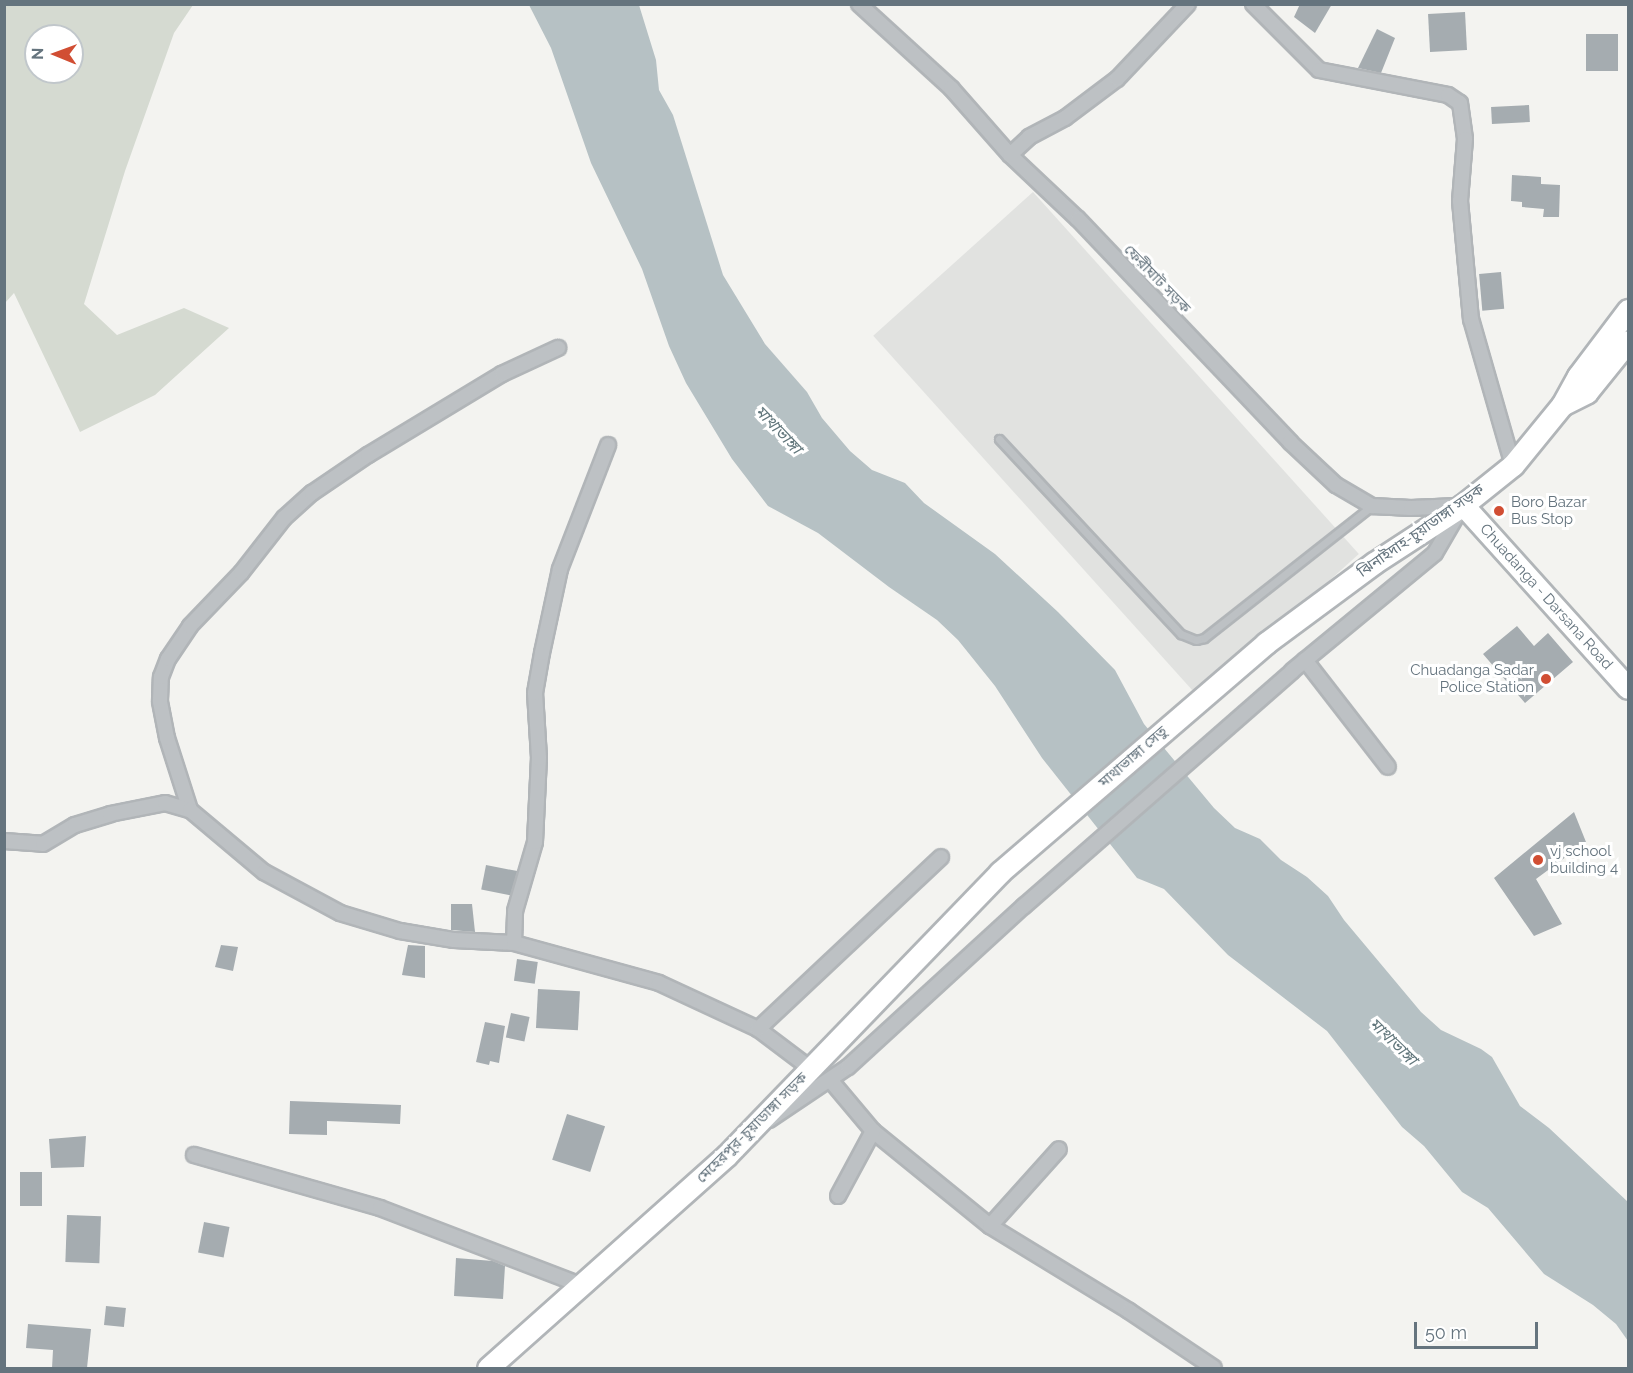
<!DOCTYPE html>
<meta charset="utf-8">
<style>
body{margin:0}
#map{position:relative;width:1633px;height:1373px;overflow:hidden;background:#f3f3f0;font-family:Raleway,"Noto Sans Bengali",sans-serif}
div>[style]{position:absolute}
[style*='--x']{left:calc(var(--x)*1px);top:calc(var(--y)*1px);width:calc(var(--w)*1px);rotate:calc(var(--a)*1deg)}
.built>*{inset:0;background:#e1e2e0;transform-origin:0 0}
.green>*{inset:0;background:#d5dad1}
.water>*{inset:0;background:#b6c1c4}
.building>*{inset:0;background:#a5acb0;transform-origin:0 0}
.roads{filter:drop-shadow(2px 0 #b1b5b8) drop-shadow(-2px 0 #b1b5b8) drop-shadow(0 2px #b1b5b8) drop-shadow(0 -2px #b1b5b8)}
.lane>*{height:7px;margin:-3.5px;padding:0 3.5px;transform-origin:3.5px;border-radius:3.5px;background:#bdc1c4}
.street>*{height:14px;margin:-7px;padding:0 7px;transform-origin:7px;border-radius:7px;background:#bdc1c4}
.primary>*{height:21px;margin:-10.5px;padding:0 10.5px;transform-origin:10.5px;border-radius:10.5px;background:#fff}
.dots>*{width:16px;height:16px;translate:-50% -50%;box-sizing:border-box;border:3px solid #fff;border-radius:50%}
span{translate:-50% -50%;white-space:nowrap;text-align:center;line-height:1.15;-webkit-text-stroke:6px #fff;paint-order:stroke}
.street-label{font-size:15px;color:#65747e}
.poi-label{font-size:15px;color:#65747e}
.left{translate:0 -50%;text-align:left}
.right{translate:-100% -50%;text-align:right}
.water-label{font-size:16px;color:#61767b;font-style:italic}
.frame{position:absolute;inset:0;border:6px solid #65747e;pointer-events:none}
.north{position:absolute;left:24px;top:24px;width:60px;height:60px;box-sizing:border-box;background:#fff;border:2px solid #c1c7cb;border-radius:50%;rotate:271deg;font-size:16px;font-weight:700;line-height:24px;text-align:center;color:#65747e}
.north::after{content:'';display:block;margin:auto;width:21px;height:27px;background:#d14e33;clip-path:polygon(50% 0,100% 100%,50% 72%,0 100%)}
.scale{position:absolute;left:1414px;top:1322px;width:124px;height:27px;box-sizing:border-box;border:3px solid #65747e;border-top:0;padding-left:8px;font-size:18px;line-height:21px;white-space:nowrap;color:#65747e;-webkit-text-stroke:4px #fff;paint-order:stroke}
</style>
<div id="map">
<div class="built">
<div style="left:1033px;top:192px;width:487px;height:215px;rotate:48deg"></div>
</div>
<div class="green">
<div style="clip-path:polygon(evenodd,5px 4px,193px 5px,174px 33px,125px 171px,84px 304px,117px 335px,184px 308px,229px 328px,155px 395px,80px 432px,14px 293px,5px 303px,5px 4px,36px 36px,72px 36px,72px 72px,36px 72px,36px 36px)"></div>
</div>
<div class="water">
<div style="clip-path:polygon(529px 5px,639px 5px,656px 60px,659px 90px,673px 115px,723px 275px,765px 344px,807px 392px,822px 418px,850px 451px,872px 470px,905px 483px,924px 503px,995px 554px,1058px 612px,1115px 670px,1144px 724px,1214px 808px,1235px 828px,1260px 839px,1281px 860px,1307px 877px,1328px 896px,1344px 920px,1421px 1012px,1441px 1030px,1481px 1049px,1492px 1057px,1520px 1106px,1549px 1128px,1628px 1202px,1628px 1341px,1616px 1324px,1593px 1305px,1544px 1274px,1488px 1208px,1462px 1192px,1424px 1146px,1402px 1127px,1327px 1031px,1228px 955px,1164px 889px,1137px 878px,1042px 758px,995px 686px,958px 640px,937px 620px,889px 587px,818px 533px,768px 506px,732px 459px,686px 383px,669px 346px,642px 269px,591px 163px,551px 48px)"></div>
</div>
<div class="building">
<div style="clip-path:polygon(1300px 4px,1332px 4px,1315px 33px,1294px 17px)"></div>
<div style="left:1465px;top:12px;width:38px;height:37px;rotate:87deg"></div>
<div style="clip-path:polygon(1377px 29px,1395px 38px,1381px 73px,1358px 68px)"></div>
<div style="left:1586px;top:34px;width:32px;height:37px"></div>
<div style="left:1529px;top:105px;width:17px;height:38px;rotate:87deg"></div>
<div style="clip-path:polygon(1512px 175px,1541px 177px,1541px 184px,1560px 185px,1559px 217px,1543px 217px,1544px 209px,1522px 207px,1522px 202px,1511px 201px)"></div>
<div style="left:1501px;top:272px;width:37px;height:22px;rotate:85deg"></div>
<div style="clip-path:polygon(1517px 626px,1534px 646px,1548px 633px,1573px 662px,1525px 703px,1483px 654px)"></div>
<div style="clip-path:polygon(1574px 812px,1586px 842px,1536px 879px,1562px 924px,1534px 936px,1494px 878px)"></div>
<div style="left:486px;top:865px;width:32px;height:25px;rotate:11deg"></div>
<div style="clip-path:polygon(451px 904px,472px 904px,475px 932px,451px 930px)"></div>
<div style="clip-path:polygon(221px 945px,238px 947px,233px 971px,215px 967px)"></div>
<div style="clip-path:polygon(408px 945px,425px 946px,425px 978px,402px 975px)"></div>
<div style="left:517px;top:959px;width:21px;height:22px;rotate:8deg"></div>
<div style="left:538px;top:989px;width:42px;height:39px;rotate:3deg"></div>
<div style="left:511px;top:1013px;width:19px;height:25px;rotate:12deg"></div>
<div style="clip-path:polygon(485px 1022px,505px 1026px,499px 1063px,490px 1061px,489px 1065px,476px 1062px)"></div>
<div style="clip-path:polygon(290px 1101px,401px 1105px,400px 1124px,327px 1121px,327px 1135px,289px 1134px)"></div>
<div style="left:567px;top:1114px;width:40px;height:48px;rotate:18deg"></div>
<div style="clip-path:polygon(86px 1136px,84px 1167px,51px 1168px,49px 1139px)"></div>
<div style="left:20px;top:1172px;width:22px;height:34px"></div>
<div style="left:67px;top:1215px;width:34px;height:47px;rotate:2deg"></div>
<div style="left:204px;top:1222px;width:26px;height:31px;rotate:11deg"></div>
<div style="clip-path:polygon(456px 1258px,493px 1261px,505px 1266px,503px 1299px,454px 1296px)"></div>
<div style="left:106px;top:1306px;width:20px;height:19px;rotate:6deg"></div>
<div style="clip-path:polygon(28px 1324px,91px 1329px,87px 1368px,52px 1368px,53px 1350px,26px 1348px)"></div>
</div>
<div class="roads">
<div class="lane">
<div style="--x:999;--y:439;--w:267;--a:47"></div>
<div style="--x:1181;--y:634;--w:16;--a:22"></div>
<div style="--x:1196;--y:640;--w:8;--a:-14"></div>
<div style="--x:1204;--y:638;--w:214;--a:-38.2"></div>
</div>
<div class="street">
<div style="--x:859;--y:4;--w:125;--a:42.4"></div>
<div style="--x:951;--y:88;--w:89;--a:48.6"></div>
<div style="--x:1010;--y:155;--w:93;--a:43.3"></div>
<div style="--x:1078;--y:219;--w:308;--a:46.4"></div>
<div style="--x:1290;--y:442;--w:63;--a:43.1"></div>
<div style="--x:1336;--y:485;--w:42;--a:30.3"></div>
<div style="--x:1372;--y:506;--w:39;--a:3"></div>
<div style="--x:1411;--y:508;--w:47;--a:-2.4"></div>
<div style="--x:1253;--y:4;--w:93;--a:45"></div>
<div style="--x:1319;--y:70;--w:131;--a:11"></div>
<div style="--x:1448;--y:95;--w:14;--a:34"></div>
<div style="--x:1460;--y:103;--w:36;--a:82"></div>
<div style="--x:1465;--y:139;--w:62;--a:94.6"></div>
<div style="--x:1460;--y:201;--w:119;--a:84.7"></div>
<div style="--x:1471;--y:319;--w:152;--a:74"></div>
<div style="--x:1010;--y:155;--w:26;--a:-43"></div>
<div style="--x:1029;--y:137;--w:41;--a:-27.8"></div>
<div style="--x:1065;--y:118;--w:65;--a:-36.9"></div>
<div style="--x:1117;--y:79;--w:103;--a:-46.6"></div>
<div style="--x:1305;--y:660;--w:135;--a:52.2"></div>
<div style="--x:190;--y:810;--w:76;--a:-107.7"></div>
<div style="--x:167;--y:738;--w:38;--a:-101"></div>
<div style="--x:160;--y:701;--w:24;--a:-88"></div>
<div style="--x:161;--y:677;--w:19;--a:-69"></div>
<div style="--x:168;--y:659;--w:40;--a:-56"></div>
<div style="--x:190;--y:626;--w:74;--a:-46.1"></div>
<div style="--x:241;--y:573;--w:70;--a:-52"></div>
<div style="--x:284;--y:518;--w:38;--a:-42"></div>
<div style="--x:312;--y:493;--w:68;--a:-34.2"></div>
<div style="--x:368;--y:455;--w:157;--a:-31.2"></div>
<div style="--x:502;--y:374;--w:62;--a:-24.9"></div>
<div style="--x:4;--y:841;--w:39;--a:4"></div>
<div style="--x:43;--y:844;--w:37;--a:-31"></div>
<div style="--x:75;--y:825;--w:37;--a:-17"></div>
<div style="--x:110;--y:814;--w:56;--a:-11.3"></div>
<div style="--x:165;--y:803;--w:26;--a:16"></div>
<div style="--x:190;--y:810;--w:97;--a:40"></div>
<div style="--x:264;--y:872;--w:86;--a:28.3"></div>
<div style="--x:340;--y:913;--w:63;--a:16.7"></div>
<div style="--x:400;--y:931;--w:55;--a:9.5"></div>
<div style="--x:454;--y:940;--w:60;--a:2.9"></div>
<div style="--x:514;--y:943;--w:150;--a:15.4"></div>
<div style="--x:659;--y:983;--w:109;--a:24.9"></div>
<div style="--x:758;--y:1029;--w:66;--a:37"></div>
<div style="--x:514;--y:943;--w:32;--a:-88"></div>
<div style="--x:515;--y:911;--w:72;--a:-73.8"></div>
<div style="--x:535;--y:842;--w:84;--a:-87.3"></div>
<div style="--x:539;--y:758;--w:65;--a:-93.5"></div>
<div style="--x:535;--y:693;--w:41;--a:-80.1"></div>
<div style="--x:542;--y:653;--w:86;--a:-77.9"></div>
<div style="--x:560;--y:569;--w:133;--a:-68.8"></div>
<div style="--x:758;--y:1029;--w:251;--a:-43.2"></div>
<div style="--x:831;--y:1081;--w:65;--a:50"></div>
<div style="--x:873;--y:1131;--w:151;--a:39.1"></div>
<div style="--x:990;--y:1226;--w:163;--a:31.4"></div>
<div style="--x:1129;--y:1311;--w:102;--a:33.8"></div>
<div style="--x:769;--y:1120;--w:95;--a:-33.9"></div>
<div style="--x:848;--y:1067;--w:239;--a:-42.5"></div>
<div style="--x:1024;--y:906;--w:356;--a:-41.2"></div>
<div style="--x:1292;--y:671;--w:185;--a:-39.5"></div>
<div style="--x:1435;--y:553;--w:50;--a:-59.8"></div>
<div style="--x:194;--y:1155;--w:193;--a:15.9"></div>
<div style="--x:380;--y:1208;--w:215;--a:21"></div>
<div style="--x:838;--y:1196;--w:74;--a:-61.7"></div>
<div style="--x:990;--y:1226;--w:103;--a:-48.1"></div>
</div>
<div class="primary">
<div style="--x:1562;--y:405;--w:28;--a:-27"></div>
<div style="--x:1587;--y:392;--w:65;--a:-51.2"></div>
<div style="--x:1463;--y:505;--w:246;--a:48"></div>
<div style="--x:488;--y:1368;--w:320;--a:-41.7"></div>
<div style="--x:727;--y:1155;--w:393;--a:-46"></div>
<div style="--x:1000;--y:872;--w:351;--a:-40.7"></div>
<div style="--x:1266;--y:643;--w:134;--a:-36.5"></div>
<div style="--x:1374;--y:563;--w:106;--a:-33.1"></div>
<div style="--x:1463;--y:505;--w:64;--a:-38.7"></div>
<div style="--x:1513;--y:465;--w:77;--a:-50.8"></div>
<div style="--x:1562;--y:405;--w:33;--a:-61"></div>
<div style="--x:1578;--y:376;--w:83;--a:-52.9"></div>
</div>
</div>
<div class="dots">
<div style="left:1499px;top:511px;background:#d14e33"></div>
<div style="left:1546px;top:679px;background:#d14e33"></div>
<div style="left:1538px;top:860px;background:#d14e33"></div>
</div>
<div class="street-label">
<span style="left:1157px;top:279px;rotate:46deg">ফেরীঘাট সড়ক</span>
<span style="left:1421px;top:531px;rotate:-35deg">ঝিনাইদাহ-চুয়াডাঙ্গা সড়ক</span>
<span style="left:1546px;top:597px;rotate:48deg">Chuadanga - Darsana Road</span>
<span style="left:1133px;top:757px;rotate:-41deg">মাথাভাঙ্গা সেতু</span>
<span style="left:752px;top:1128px;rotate:-45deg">মেহেরপুর-চুয়াডাঙ্গা সড়ক</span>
</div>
<div class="poi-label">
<span class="left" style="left:1511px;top:511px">Boro Bazar<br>Bus Stop</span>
<span class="right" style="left:1534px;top:679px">Chuadanga Sadar<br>Police Station</span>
<span class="left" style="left:1550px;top:860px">vj school<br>building 4</span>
</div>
<div class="water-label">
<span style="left:778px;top:430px;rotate:46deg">মাথাভাঙ্গা</span>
<span style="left:1393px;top:1042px;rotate:44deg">মাথাভাঙ্গা</span>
</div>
<div class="frame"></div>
<div class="north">N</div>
<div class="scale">50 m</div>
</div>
